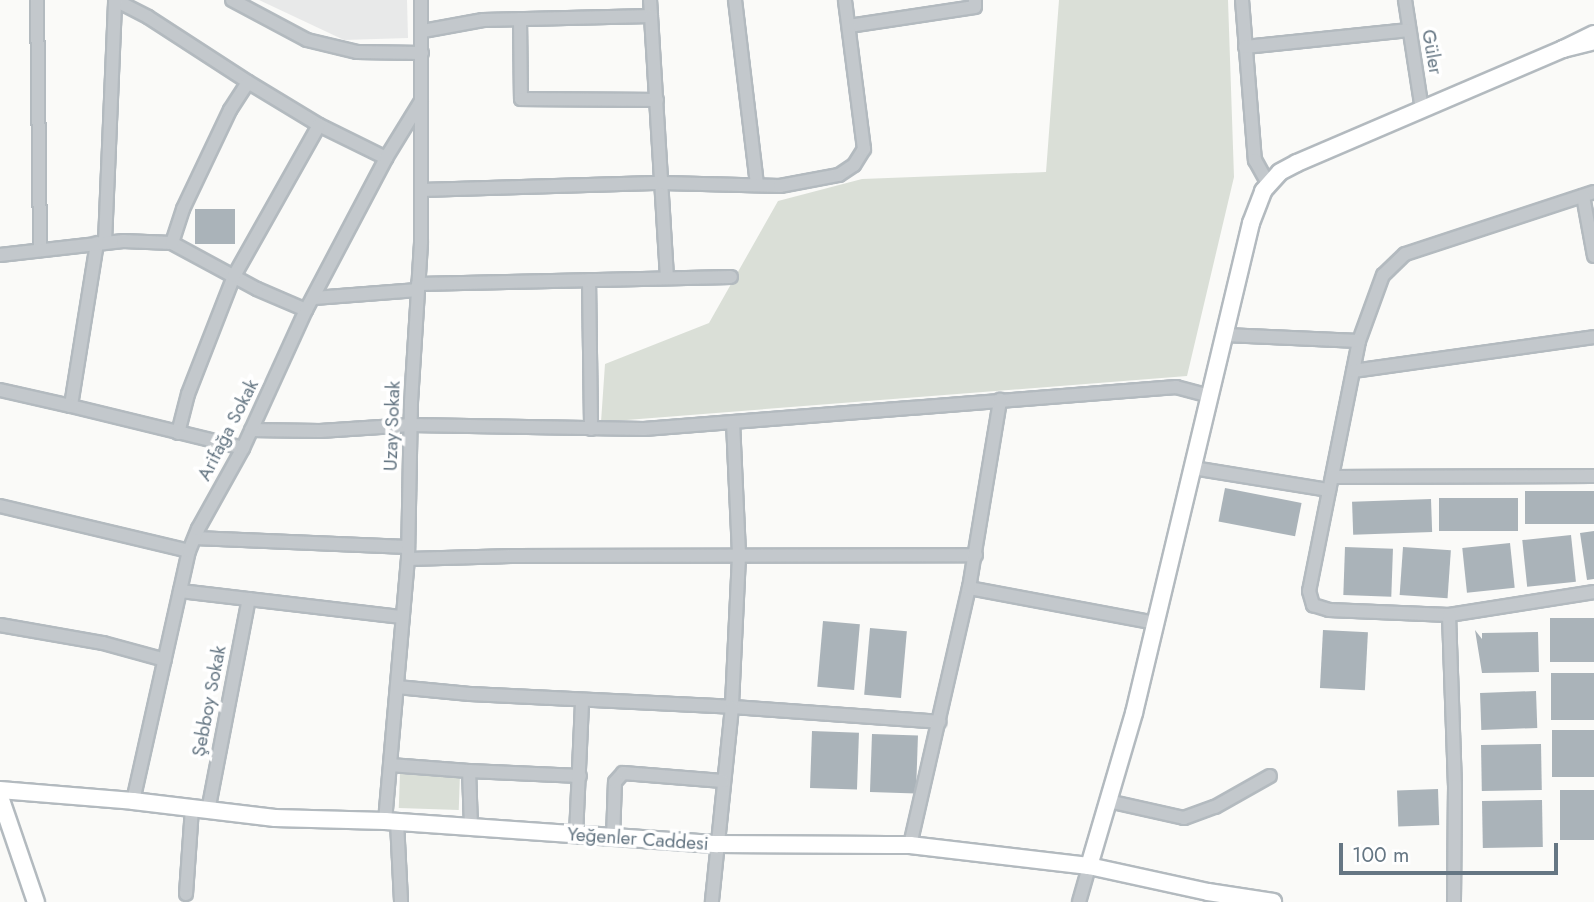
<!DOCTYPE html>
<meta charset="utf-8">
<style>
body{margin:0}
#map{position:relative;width:1594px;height:902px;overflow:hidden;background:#fafaf8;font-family:Jost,sans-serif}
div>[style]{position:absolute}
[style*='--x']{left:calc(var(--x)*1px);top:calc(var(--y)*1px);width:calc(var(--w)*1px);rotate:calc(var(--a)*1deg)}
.built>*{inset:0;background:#e8e9e9}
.green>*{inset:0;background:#dadfd7;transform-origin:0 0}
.building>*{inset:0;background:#aab3b9;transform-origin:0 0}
.roads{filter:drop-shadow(2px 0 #b3babf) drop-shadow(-2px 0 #b3babf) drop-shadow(0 2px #b3babf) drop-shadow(0 -2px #b3babf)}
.street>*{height:12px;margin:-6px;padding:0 6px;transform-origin:6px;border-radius:6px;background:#c3c8cc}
.secondary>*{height:16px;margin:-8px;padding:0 8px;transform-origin:8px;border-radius:8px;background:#fff}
span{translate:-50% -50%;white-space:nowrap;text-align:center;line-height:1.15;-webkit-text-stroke:7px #fff;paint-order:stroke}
.street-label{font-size:19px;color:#657683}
.scale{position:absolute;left:1339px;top:843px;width:219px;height:32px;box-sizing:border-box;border:4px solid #657683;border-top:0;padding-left:9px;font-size:21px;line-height:24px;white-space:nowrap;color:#657683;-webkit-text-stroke:5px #fff;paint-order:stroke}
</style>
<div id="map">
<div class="built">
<div style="clip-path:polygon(259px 0,407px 0,408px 38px,344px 40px)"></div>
</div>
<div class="green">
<div style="clip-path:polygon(1059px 0,1228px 0,1234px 177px,1187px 376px,601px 422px,605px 364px,709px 323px,778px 201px,862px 179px,1046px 172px)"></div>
<div style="left:400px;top:773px;width:60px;height:35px;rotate:2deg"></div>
</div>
<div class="building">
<div style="left:235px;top:209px;width:35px;height:40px;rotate:90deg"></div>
<div style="left:1225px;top:488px;width:78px;height:34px;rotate:11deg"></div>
<div style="left:1594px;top:491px;width:33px;height:69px;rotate:90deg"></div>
<div style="left:1518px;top:498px;width:33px;height:79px;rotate:90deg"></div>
<div style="left:1431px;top:499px;width:33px;height:79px;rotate:88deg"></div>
<div style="clip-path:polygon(1594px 531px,1594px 579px,1587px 580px,1580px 533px)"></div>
<div style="left:1571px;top:535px;width:47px;height:49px;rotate:84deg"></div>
<div style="left:1510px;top:543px;width:45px;height:48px;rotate:84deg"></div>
<div style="left:1345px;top:547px;width:48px;height:48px;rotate:2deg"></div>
<div style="left:1403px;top:547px;width:48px;height:48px;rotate:4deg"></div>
<div style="left:1594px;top:618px;width:44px;height:44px;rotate:90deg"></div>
<div style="left:823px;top:621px;width:37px;height:66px;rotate:5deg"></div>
<div style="left:870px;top:628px;width:37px;height:67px;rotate:5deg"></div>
<div style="left:1323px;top:630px;width:45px;height:58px;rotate:3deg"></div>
<div style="clip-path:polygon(1475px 630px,1482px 639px,1482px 633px,1538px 632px,1539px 672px,1482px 673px)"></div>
<div style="left:1594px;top:673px;width:47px;height:43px;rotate:90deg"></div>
<div style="left:1536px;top:691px;width:37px;height:56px;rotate:88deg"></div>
<div style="left:1594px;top:730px;width:47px;height:42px;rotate:90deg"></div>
<div style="left:812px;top:731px;width:47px;height:57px;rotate:2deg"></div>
<div style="left:872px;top:734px;width:46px;height:58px;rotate:2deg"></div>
<div style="left:1541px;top:744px;width:46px;height:60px;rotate:89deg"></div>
<div style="left:1438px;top:789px;width:36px;height:41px;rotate:88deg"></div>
<div style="left:1560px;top:790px;width:34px;height:50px"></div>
<div style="left:1542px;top:800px;width:47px;height:60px;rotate:89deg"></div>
</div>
<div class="roads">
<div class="street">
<div style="--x:37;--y:0;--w:249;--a:89.3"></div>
<div style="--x:115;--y:0;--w:37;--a:27"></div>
<div style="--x:148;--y:17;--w:119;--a:33"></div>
<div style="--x:232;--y:0;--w:85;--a:28.1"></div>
<div style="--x:307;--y:40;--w:51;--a:13.5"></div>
<div style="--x:357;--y:52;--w:65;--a:0.9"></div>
<div style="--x:650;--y:0;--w:16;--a:86"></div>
<div style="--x:735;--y:0;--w:186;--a:83.2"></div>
<div style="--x:1242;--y:0;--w:161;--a:85.4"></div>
<div style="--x:1255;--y:160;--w:29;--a:61"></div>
<div style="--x:1405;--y:0;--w:111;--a:81.2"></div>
<div style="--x:520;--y:19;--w:80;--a:89.3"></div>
<div style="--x:521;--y:99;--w:136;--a:0.4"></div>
<div style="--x:849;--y:26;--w:127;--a:-8.6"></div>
<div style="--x:975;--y:7;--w:7;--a:-90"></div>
<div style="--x:423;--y:31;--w:61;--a:-10.4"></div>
<div style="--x:483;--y:20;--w:168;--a:-1.4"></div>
<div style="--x:651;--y:16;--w:262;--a:86.5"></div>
<div style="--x:1245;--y:47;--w:165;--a:-5.9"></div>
<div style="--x:421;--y:190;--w:242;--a:-1.7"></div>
<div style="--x:663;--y:183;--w:117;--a:1.5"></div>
<div style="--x:780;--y:186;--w:60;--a:-10.6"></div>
<div style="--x:839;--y:175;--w:18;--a:-34"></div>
<div style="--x:854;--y:165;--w:19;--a:-58"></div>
<div style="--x:864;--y:149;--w:150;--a:-97.3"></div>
<div style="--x:1594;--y:192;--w:199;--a:161.8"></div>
<div style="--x:1405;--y:254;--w:30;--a:136"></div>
<div style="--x:1383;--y:275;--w:70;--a:110"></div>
<div style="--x:1359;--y:341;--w:255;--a:101.3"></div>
<div style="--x:1309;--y:591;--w:15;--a:74"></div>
<div style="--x:1313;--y:605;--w:17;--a:17"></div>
<div style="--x:1329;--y:610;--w:120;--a:2.4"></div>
<div style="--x:1449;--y:615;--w:147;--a:-9"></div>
<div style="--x:1583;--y:196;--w:61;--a:79.6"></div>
<div style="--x:105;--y:242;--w:242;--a:-87.6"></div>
<div style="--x:97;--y:243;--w:165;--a:99.1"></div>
<div style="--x:71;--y:406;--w:177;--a:13.7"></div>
<div style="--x:0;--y:255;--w:124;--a:-6.5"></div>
<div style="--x:123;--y:241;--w:49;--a:2.3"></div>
<div style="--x:589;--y:280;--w:149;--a:89.2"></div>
<div style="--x:418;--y:284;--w:313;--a:-1.3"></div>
<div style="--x:314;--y:298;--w:104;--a:-4.4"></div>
<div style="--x:306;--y:310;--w:53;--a:-156.8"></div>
<div style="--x:257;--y:289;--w:97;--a:-151.6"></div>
<div style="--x:172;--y:243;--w:36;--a:-72"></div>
<div style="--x:183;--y:209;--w:110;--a:-64.6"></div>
<div style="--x:230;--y:110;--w:33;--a:-57"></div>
<div style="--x:248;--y:82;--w:83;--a:31.2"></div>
<div style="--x:319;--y:125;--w:75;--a:26.2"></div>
<div style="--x:1225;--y:335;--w:134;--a:2.6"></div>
<div style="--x:1353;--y:371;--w:243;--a:-8"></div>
<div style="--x:0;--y:390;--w:73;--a:12.7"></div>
<div style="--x:733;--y:422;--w:134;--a:87.4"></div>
<div style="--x:739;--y:556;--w:151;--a:92.7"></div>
<div style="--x:732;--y:707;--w:208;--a:4.1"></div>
<div style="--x:251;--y:430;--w:69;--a:0.8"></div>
<div style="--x:320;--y:431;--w:91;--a:-3.8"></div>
<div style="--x:411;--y:425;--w:233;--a:1"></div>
<div style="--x:644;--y:429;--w:534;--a:-4.51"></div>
<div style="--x:1176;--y:387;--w:35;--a:15"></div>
<div style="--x:178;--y:433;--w:40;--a:-75.6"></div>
<div style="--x:188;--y:394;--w:127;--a:-68.7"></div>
<div style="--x:234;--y:276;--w:173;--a:-60.6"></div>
<div style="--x:1193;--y:468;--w:138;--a:9.2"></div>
<div style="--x:1332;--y:477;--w:262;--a:-0.2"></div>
<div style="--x:0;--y:506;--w:194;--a:13.4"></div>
<div style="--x:195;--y:538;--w:213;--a:2.4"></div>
<div style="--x:408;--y:559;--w:103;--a:-1.7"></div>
<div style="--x:511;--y:556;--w:465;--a:-0.1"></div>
<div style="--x:969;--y:588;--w:190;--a:10.6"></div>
<div style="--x:180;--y:591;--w:224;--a:6.7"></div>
<div style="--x:1449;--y:615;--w:171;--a:88"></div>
<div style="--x:1455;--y:786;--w:116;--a:90.5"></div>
<div style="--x:0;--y:625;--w:105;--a:9.9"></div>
<div style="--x:103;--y:643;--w:64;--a:15.3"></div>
<div style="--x:397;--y:687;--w:73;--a:5.5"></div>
<div style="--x:470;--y:694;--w:262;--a:2.8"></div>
<div style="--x:732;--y:707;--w:196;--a:95.9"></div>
<div style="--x:390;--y:765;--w:79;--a:4.3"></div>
<div style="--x:133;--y:801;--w:256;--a:-77.4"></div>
<div style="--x:189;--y:551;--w:24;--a:-68"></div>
<div style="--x:198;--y:529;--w:93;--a:-60.9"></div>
<div style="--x:243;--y:448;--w:152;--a:-65.5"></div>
<div style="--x:306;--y:310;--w:172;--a:-62.2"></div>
<div style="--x:386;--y:158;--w:67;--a:-58.4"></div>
<div style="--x:1108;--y:801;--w:78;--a:12.6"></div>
<div style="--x:1184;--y:818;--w:33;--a:-20"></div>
<div style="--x:1215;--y:807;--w:63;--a:-29.4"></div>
<div style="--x:208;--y:811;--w:216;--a:-79.1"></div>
<div style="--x:385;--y:821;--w:263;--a:-85"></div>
<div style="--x:408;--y:559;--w:157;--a:-88.9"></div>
<div style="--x:411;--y:402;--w:161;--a:-86.4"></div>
<div style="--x:421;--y:241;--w:241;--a:-90"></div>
<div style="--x:397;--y:822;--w:80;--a:87.1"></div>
<div style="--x:471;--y:827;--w:56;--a:-92"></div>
<div style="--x:469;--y:771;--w:111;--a:2.6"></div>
<div style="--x:576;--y:835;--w:134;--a:-87.4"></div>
<div style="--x:613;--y:838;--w:56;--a:-88"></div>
<div style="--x:615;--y:782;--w:12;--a:-48"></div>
<div style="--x:623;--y:773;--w:100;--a:4.6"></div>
<div style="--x:910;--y:845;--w:264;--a:-77.1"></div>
<div style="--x:969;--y:588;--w:191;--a:-80.6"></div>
<div style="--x:186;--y:894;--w:85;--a:-86"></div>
<div style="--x:1079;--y:902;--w:37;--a:-74"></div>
</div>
<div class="secondary">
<div style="--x:1594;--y:34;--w:34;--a:154"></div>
<div style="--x:1563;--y:49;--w:32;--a:-14"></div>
<div style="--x:0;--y:790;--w:133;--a:4.7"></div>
<div style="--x:133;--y:801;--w:143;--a:6.8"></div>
<div style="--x:275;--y:818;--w:110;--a:1.6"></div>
<div style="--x:385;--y:821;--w:333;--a:4"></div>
<div style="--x:717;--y:844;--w:193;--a:0.3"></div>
<div style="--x:910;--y:845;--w:180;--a:6.7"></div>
<div style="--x:1089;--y:866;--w:122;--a:12.3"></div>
<div style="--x:1208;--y:892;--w:66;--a:8.7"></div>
<div style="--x:0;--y:797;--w:111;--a:71.1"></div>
<div style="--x:1089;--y:866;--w:159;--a:-73.6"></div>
<div style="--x:1134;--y:713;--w:504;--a:-76.57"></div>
<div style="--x:1251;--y:223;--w:34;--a:-69"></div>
<div style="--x:1263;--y:191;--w:25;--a:-48"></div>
<div style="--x:1280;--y:172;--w:19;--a:-28"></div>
<div style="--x:1297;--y:163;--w:289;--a:-23.2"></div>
</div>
</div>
<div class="street-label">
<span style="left:1432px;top:52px;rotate:80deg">Güler</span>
<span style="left:392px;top:426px;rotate:-88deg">Uzay Sokak</span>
<span style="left:228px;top:430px;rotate:-63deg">Arifağa Sokak</span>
<span style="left:209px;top:701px;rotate:-79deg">Şebboy Sokak</span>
<span style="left:638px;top:839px;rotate:4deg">Yeğenler Caddesi</span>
</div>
<div class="scale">100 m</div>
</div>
